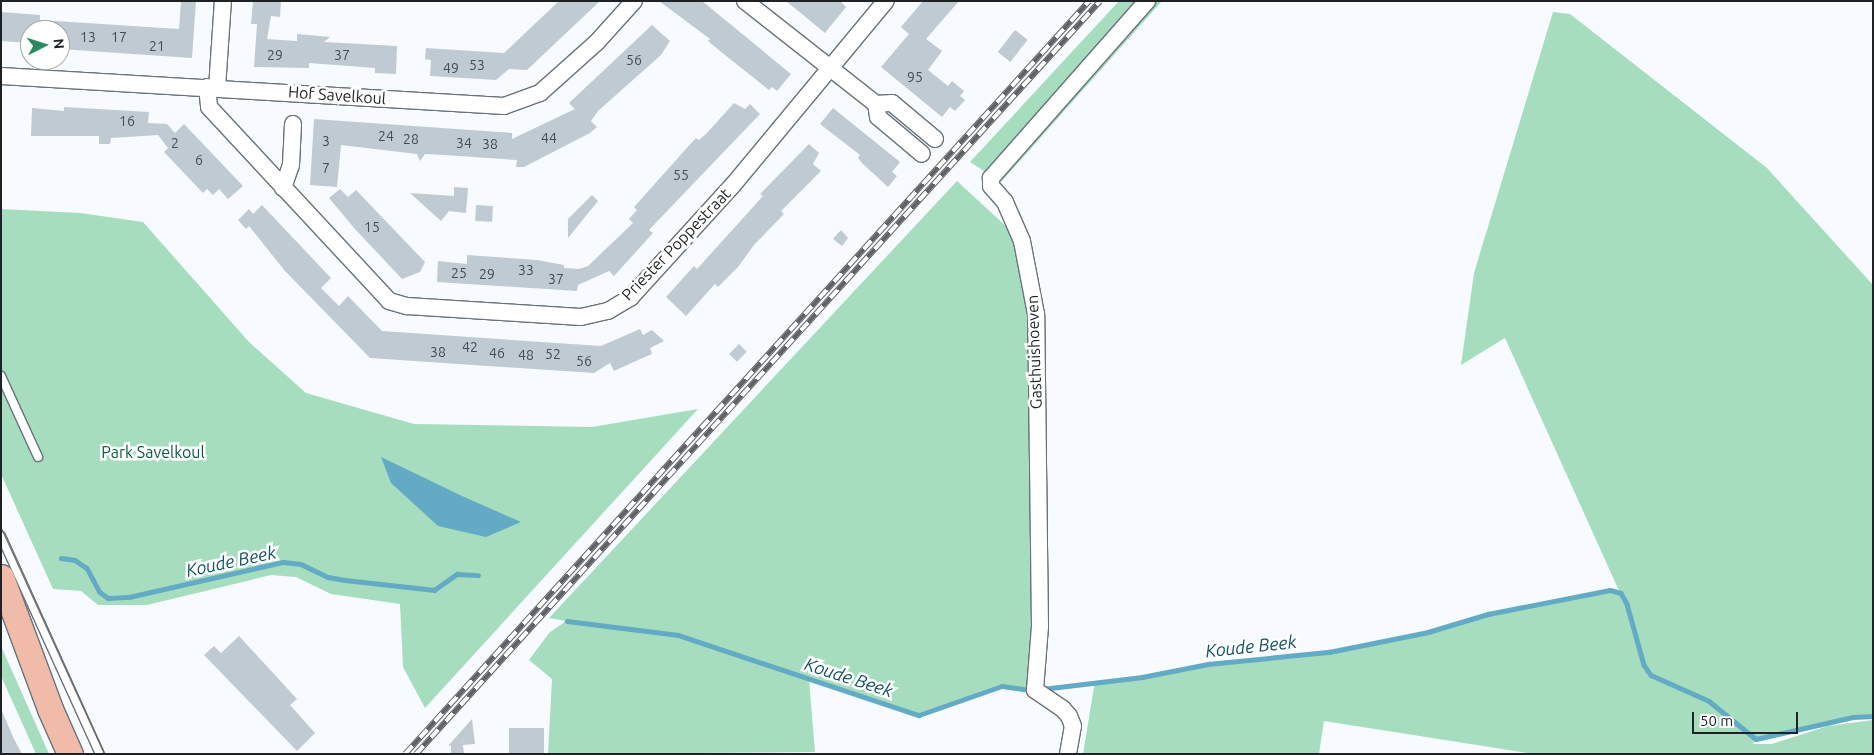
<!DOCTYPE html>
<style>
body{margin:0}
#map{position:relative;width:1874px;height:755px;overflow:hidden;background:#f7fbff;font-family:Ubuntu,sans-serif}
div>[style]{position:absolute}
[style*='--x']{left:calc(var(--x)*1px);top:calc(var(--y)*1px);width:calc(var(--w)*1px);rotate:calc(var(--a)*1deg)}
.green>*{inset:0;background:#a5ddbe}
.water>*{inset:0;background:#63abc5}
.stream>*{height:4.5px;margin:-2.25px;padding:0 2.25px;transform-origin:2.25px;border-radius:2.25px;background:#63abc5}
.building>*{inset:0;background:#bfcad2;transform-origin:0 0}
.roads{filter:drop-shadow(1px 0 #69727a) drop-shadow(-1px 0 #69727a) drop-shadow(0 1px #69727a) drop-shadow(0 -1px #69727a)}
.lane>*{height:8px;margin:-4px;padding:0 4px;transform-origin:4px;border-radius:4px;background:#fff}
.street>*{height:16px;margin:-8px;padding:0 8px;transform-origin:8px;border-radius:8px;background:#fff}
.primary>*{height:25px;margin:-12.5px;padding:0 12.5px;transform-origin:12.5px;border-radius:12.5px;background:#f0bca9}
.tram>*{height:1px;margin:-0.5px;padding:0 0.5px;transform-origin:0.5px;border-radius:0.5px;background:#5f6366}
.rail>*{height:5.5px;margin-top:-2.75px;transform-origin:0;background:repeating-linear-gradient(90deg,#fff 0 11px,#5f6366 0 22px);box-sizing:border-box;border-block:1px solid #5f6366}
span{translate:-50% -50%;white-space:nowrap;text-align:center;line-height:1.15;-webkit-text-stroke:5px #fff;paint-order:stroke}
.number-label{font-size:14px;color:#464c50}
.number-label span{-webkit-text-stroke-width:0}
.street-label{font-size:16px;color:#1e2225}
.park-label{font-size:16px;color:#0a5a3a}
.water-label{font-size:18px;color:#155264;font-style:italic}
.frame{position:absolute;inset:0;border:2px solid #1e2225;pointer-events:none}
.north{position:absolute;left:20px;top:20px;width:50px;height:50px;box-sizing:border-box;background:#fff;border:1px solid #a5a7a8;border-radius:50%;rotate:85deg;font-size:14px;font-weight:700;line-height:20px;text-align:center;color:#1e2225}
.north::after{content:'';display:block;margin:auto;width:18px;height:22px;background:#2c8a62;clip-path:polygon(50% 0,100% 100%,50% 72%,0 100%)}
.scale{position:absolute;left:1692px;top:712px;width:106px;height:22px;box-sizing:border-box;border:2px solid #1e2225;border-top:0;padding-left:6px;font-size:15px;line-height:18px;white-space:nowrap;color:#1e2225;-webkit-text-stroke:4px #fff;paint-order:stroke}
</style>
<div id="map">
<div class="green">
<div style="clip-path:polygon(1119px 1px,1162px 1px,1001px 182px,970px 162px)"></div>
<div style="clip-path:polygon(1553px 12px,1570px 14px,1767px 168px,1873px 285px,1873px 716px,1853px 717px,1756px 739px,1753px 744px,1772px 744px,1828px 726px,1873px 720px,1873px 754px,1534px 754px,1324px 721px,1319px 754px,1083px 754px,1095px 681px,1142px 677px,1208px 664px,1329px 652px,1428px 632px,1488px 614px,1610px 590px,1620px 593px,1505px 338px,1461px 365px,1474px 273px)"></div>
<div style="clip-path:polygon(957px 181px,1022px 241px,1029px 269px,1035px 690px,1002px 686px,919px 715px,809px 680px,815px 752px,548px 754px,552px 679px,529px 660px,549px 633px,566px 621px,549px 618px)"></div>
<div style="clip-path:polygon(1px 209px,80px 213px,143px 222px,249px 342px,306px 393px,414px 424px,592px 427px,698px 409px,425px 708px,403px 667px,400px 604px,331px 594px,296px 577px,271px 575px,147px 605px,98px 605px,81px 591px,53px 589px,1px 474px)"></div>
<div style="clip-path:polygon(1px 646px,49px 754px,36px 754px,1px 676px)"></div>
</div>
<div class="water">
<div style="clip-path:polygon(381px 457px,462px 496px,521px 522px,486px 537px,438px 526px,391px 483px)"></div>
</div>
<div class="stream">
<div style="--x:61;--y:558;--w:14;--a:8"></div>
<div style="--x:75;--y:560;--w:14;--a:34"></div>
<div style="--x:87;--y:568;--w:27;--a:62"></div>
<div style="--x:100;--y:592;--w:10;--a:37"></div>
<div style="--x:108;--y:598;--w:21;--a:-3"></div>
<div style="--x:129;--y:597;--w:158;--a:-12.8"></div>
<div style="--x:283;--y:562;--w:18;--a:6"></div>
<div style="--x:301;--y:564;--w:30;--a:26"></div>
<div style="--x:328;--y:577;--w:17;--a:10"></div>
<div style="--x:345;--y:580;--w:90;--a:6.4"></div>
<div style="--x:434;--y:590;--w:28;--a:-35"></div>
<div style="--x:457;--y:574;--w:21;--a:3"></div>
<div style="--x:567;--y:621;--w:112;--a:7.2"></div>
<div style="--x:678;--y:635;--w:254;--a:18.4"></div>
<div style="--x:919;--y:715;--w:88;--a:-19.3"></div>
<div style="--x:1002;--y:686;--w:30;--a:8"></div>
<div style="--x:1042;--y:689;--w:101;--a:-6.8"></div>
<div style="--x:1142;--y:677;--w:67;--a:-11.1"></div>
<div style="--x:1208;--y:664;--w:122;--a:-5.7"></div>
<div style="--x:1329;--y:652;--w:101;--a:-11.4"></div>
<div style="--x:1428;--y:632;--w:63;--a:-16.7"></div>
<div style="--x:1488;--y:614;--w:124;--a:-11.1"></div>
<div style="--x:1610;--y:590;--w:11;--a:15"></div>
<div style="--x:1621;--y:593;--w:13;--a:61"></div>
<div style="--x:1627;--y:604;--w:63;--a:74.4"></div>
<div style="--x:1644;--y:665;--w:12;--a:55"></div>
<div style="--x:1651;--y:675;--w:64;--a:24.1"></div>
<div style="--x:1709;--y:701;--w:60;--a:39"></div>
<div style="--x:1756;--y:739;--w:99;--a:-12.8"></div>
<div style="--x:1853;--y:717;--w:20;--a:-3"></div>
</div>
<div class="building">
<div style="clip-path:polygon(181px 1px,196px 1px,192px 58px,60px 49px,60px 30px,30px 30px,30px 43px,1px 41px,1px 12px,40px 15px,40px 20px,179px 29px)"></div>
<div style="clip-path:polygon(253px 1px,281px 1px,280px 17px,271px 16px,267px 39px,297px 41px,297px 34px,330px 37px,324px 42px,397px 46px,396px 74px,375px 73px,375px 68px,309px 63px,309px 68px,254px 67px,257px 24px,251px 24px)"></div>
<div style="clip-path:polygon(559px 1px,600px 1px,527px 70px,509px 69px,496px 80px,430px 76px,431px 60px,425px 59px,426px 48px,504px 53px)"></div>
<div style="clip-path:polygon(659px 1px,702px 1px,791px 74px,777px 91px,772px 87px,769px 90px,715px 47px,708px 41px,710px 39px)"></div>
<div style="clip-path:polygon(786px 1px,840px 1px,846px 7px,825px 33px)"></div>
<div style="clip-path:polygon(923px 1px,959px 1px,926px 39px,942px 51px,928px 70px,948px 86px,952px 81px,964px 91px,960px 96px,965px 100px,955px 111px,950px 107px,942px 117px,881px 67px,909px 34px,901px 27px)"></div>
<div style="clip-path:polygon(652px 25px,670px 41px,661px 55px,598px 111px,591px 121px,597px 127px,590px 133px,524px 167px,516px 167px,517px 160px,444px 155px,425px 154px,420px 161px,417px 154px,341px 145px,337px 187px,310px 185px,314px 119px,512px 133px,512px 139px,575px 109px,569px 103px)"></div>
<div style="left:1015px;top:30px;width:16px;height:28px;rotate:38deg"></div>
<div style="clip-path:polygon(734px 103px,745px 109px,750px 104px,760px 114px,649px 230px,653px 233px,614px 276px,609px 271px,578px 285px,577px 291px,437px 282px,438px 261px,467px 264px,467px 255px,537px 260px,564px 265px,564px 268px,579px 269px,588px 266px,633px 223px,629px 219px,637px 210px,634px 207px,685px 150px,696px 138px,699px 140px,707px 133px)"></div>
<div style="clip-path:polygon(64px 107px,149px 112px,148px 123px,167px 124px,175px 133px,184px 124px,243px 186px,228px 199px,219px 189px,213px 195px,207px 189px,203px 193px,164px 152px,168px 148px,158px 135px,111px 138px,110px 144px,99px 144px,99px 136px,31px 136px,32px 108px,64px 111px)"></div>
<div style="clip-path:polygon(833px 108px,900px 162px,892px 172px,897px 176px,888px 187px,863px 164px,858px 158px,860px 155px,820px 124px)"></div>
<div style="clip-path:polygon(809px 144px,819px 153px,813px 164px,821px 171px,781px 211px,784px 214px,754px 245px,738px 267px,718px 287px,715px 284px,686px 316px,666px 297px,694px 266px,697px 269px,763px 196px,760px 194px)"></div>
<div style="clip-path:polygon(454px 187px,468px 188px,466px 213px,449px 211px,441px 221px,410px 193px,454px 196px)"></div>
<div style="clip-path:polygon(340px 189px,348px 197px,356px 190px,425px 262px,420px 272px,402px 279px,355px 229px,329px 198px)"></div>
<div style="clip-path:polygon(592px 195px,598px 201px,568px 238px,568px 219px)"></div>
<div style="clip-path:polygon(262px 205px,331px 278px,321px 288px,339px 306px,348px 296px,382px 331px,601px 346px,640px 329px,643px 335px,652px 330px,664px 341px,650px 348px,652px 354px,638px 360px,614px 371px,610px 363px,594px 373px,370px 358px,285px 271px,249px 226px,246px 229px,238px 220px,249px 209px,253px 214px)"></div>
<div style="left:476px;top:205px;width:17px;height:16px;rotate:3deg"></div>
<div style="clip-path:polygon(841px 230px,848px 238px,842px 246px,833px 239px)"></div>
<div style="left:739px;top:344px;width:11px;height:14px;rotate:45deg"></div>
<div style="clip-path:polygon(239px 636px,297px 699px,290px 705px,315px 733px,297px 751px,204px 655px,214px 646px,221px 653px)"></div>
<div style="clip-path:polygon(1px 709px,14px 739px,22px 754px,1px 754px)"></div>
<div style="clip-path:polygon(472px 719px,475px 744px,463px 745px,464px 754px,451px 754px,451px 745px,448px 746px)"></div>
<div style="left:544px;top:728px;width:25px;height:35px;rotate:90deg"></div>
</div>
<div class="roads">
<div class="lane">
<div style="--x:1;--y:376;--w:89;--a:65.4"></div>
<div style="--x:1;--y:536;--w:239;--a:65.6"></div>
</div>
<div class="street">
<div style="--x:745;--y:1;--w:167;--a:38.2"></div>
<div style="--x:876;--y:104;--w:16;--a:-4"></div>
<div style="--x:892;--y:103;--w:56;--a:39.9"></div>
<div style="--x:1;--y:76;--w:504;--a:3.41"></div>
<div style="--x:504;--y:106;--w:38;--a:-20"></div>
<div style="--x:540;--y:93;--w:76;--a:-41.8"></div>
<div style="--x:597;--y:42;--w:55;--a:-47.9"></div>
<div style="--x:207;--y:87;--w:20;--a:84"></div>
<div style="--x:209;--y:107;--w:265;--a:47.1"></div>
<div style="--x:389;--y:301;--w:19;--a:16"></div>
<div style="--x:407;--y:306;--w:174;--a:3.6"></div>
<div style="--x:581;--y:317;--w:28;--a:-13"></div>
<div style="--x:608;--y:311;--w:27;--a:-31"></div>
<div style="--x:631;--y:297;--w:151;--a:-47.7"></div>
<div style="--x:733;--y:185;--w:239;--a:-50.3"></div>
<div style="--x:217;--y:88;--w:87;--a:-86.1"></div>
<div style="--x:876;--y:104;--w:13;--a:81"></div>
<div style="--x:878;--y:117;--w:57;--a:40.1"></div>
<div style="--x:283;--y:188;--w:24;--a:-71"></div>
<div style="--x:291;--y:165;--w:41;--a:-87.2"></div>
<div style="--x:1068;--y:754;--w:28;--a:-80"></div>
<div style="--x:1073;--y:726;--w:11;--a:-112"></div>
<div style="--x:1069;--y:716;--w:9;--a:-131"></div>
<div style="--x:1063;--y:709;--w:34;--a:-146"></div>
<div style="--x:1035;--y:690;--w:64;--a:-85.5"></div>
<div style="--x:1040;--y:626;--w:312;--a:-90.7"></div>
<div style="--x:1036;--y:314;--w:74;--a:-100.9"></div>
<div style="--x:1022;--y:241;--w:43;--a:-113.6"></div>
<div style="--x:1005;--y:202;--w:21;--a:-131"></div>
<div style="--x:991;--y:186;--w:8;--a:-90"></div>
<div style="--x:991;--y:178;--w:236;--a:-48.6"></div>
</div>
<div class="primary">
<div style="--x:1;--y:577;--w:141;--a:69.6"></div>
<div style="--x:50;--y:709;--w:49;--a:66"></div>
</div>
</div>
<div class="tram">
<div style="--x:1;--y:528;--w:248;--a:65.5"></div>
</div>
<div class="rail">
<div style="--x:405;--y:754;--w:1017;--a:-47.75"></div>
<div style="--x:416;--y:754;--w:1017;--a:-47.75"></div>
</div>
<div class="number-label">
<span style="left:88px;top:37px">13</span>
<span style="left:119px;top:37px">17</span>
<span style="left:157px;top:46px">21</span>
<span style="left:275px;top:55px">29</span>
<span style="left:342px;top:55px">37</span>
<span style="left:634px;top:60px">56</span>
<span style="left:477px;top:65px">53</span>
<span style="left:451px;top:68px">49</span>
<span style="left:915px;top:77px">95</span>
<span style="left:127px;top:121px">16</span>
<span style="left:386px;top:136px">24</span>
<span style="left:549px;top:138px">44</span>
<span style="left:411px;top:139px">28</span>
<span style="left:326px;top:141px">3</span>
<span style="left:175px;top:143px">2</span>
<span style="left:464px;top:143px">34</span>
<span style="left:490px;top:144px">38</span>
<span style="left:199px;top:160px">6</span>
<span style="left:326px;top:168px">7</span>
<span style="left:681px;top:175px">55</span>
<span style="left:372px;top:227px">15</span>
<span style="left:526px;top:270px">33</span>
<span style="left:459px;top:273px">25</span>
<span style="left:487px;top:274px">29</span>
<span style="left:556px;top:279px">37</span>
<span style="left:470px;top:347px">42</span>
<span style="left:438px;top:352px">38</span>
<span style="left:497px;top:353px">46</span>
<span style="left:553px;top:354px">52</span>
<span style="left:526px;top:355px">48</span>
<span style="left:584px;top:361px">56</span>
</div>
<div class="street-label">
<span style="left:337px;top:95px;rotate:4deg">Hof Savelkoul</span>
<span style="left:676px;top:244px;rotate:-46deg">Priester Poppestraat</span>
<span style="left:1034px;top:352px;rotate:-92deg">Gasthuishoeven</span>
</div>
<div class="park-label">
<span style="left:153px;top:452px">Park Savelkoul</span>
</div>
<div class="water-label">
<span style="left:231px;top:561px;rotate:-12deg">Koude Beek</span>
<span style="left:1251px;top:646px;rotate:-6deg">Koude Beek</span>
<span style="left:849px;top:677px;rotate:18deg">Koude Beek</span>
</div>
<div class="frame"></div>
<div class="north">N</div>
<div class="scale">50 m</div>
</div>
